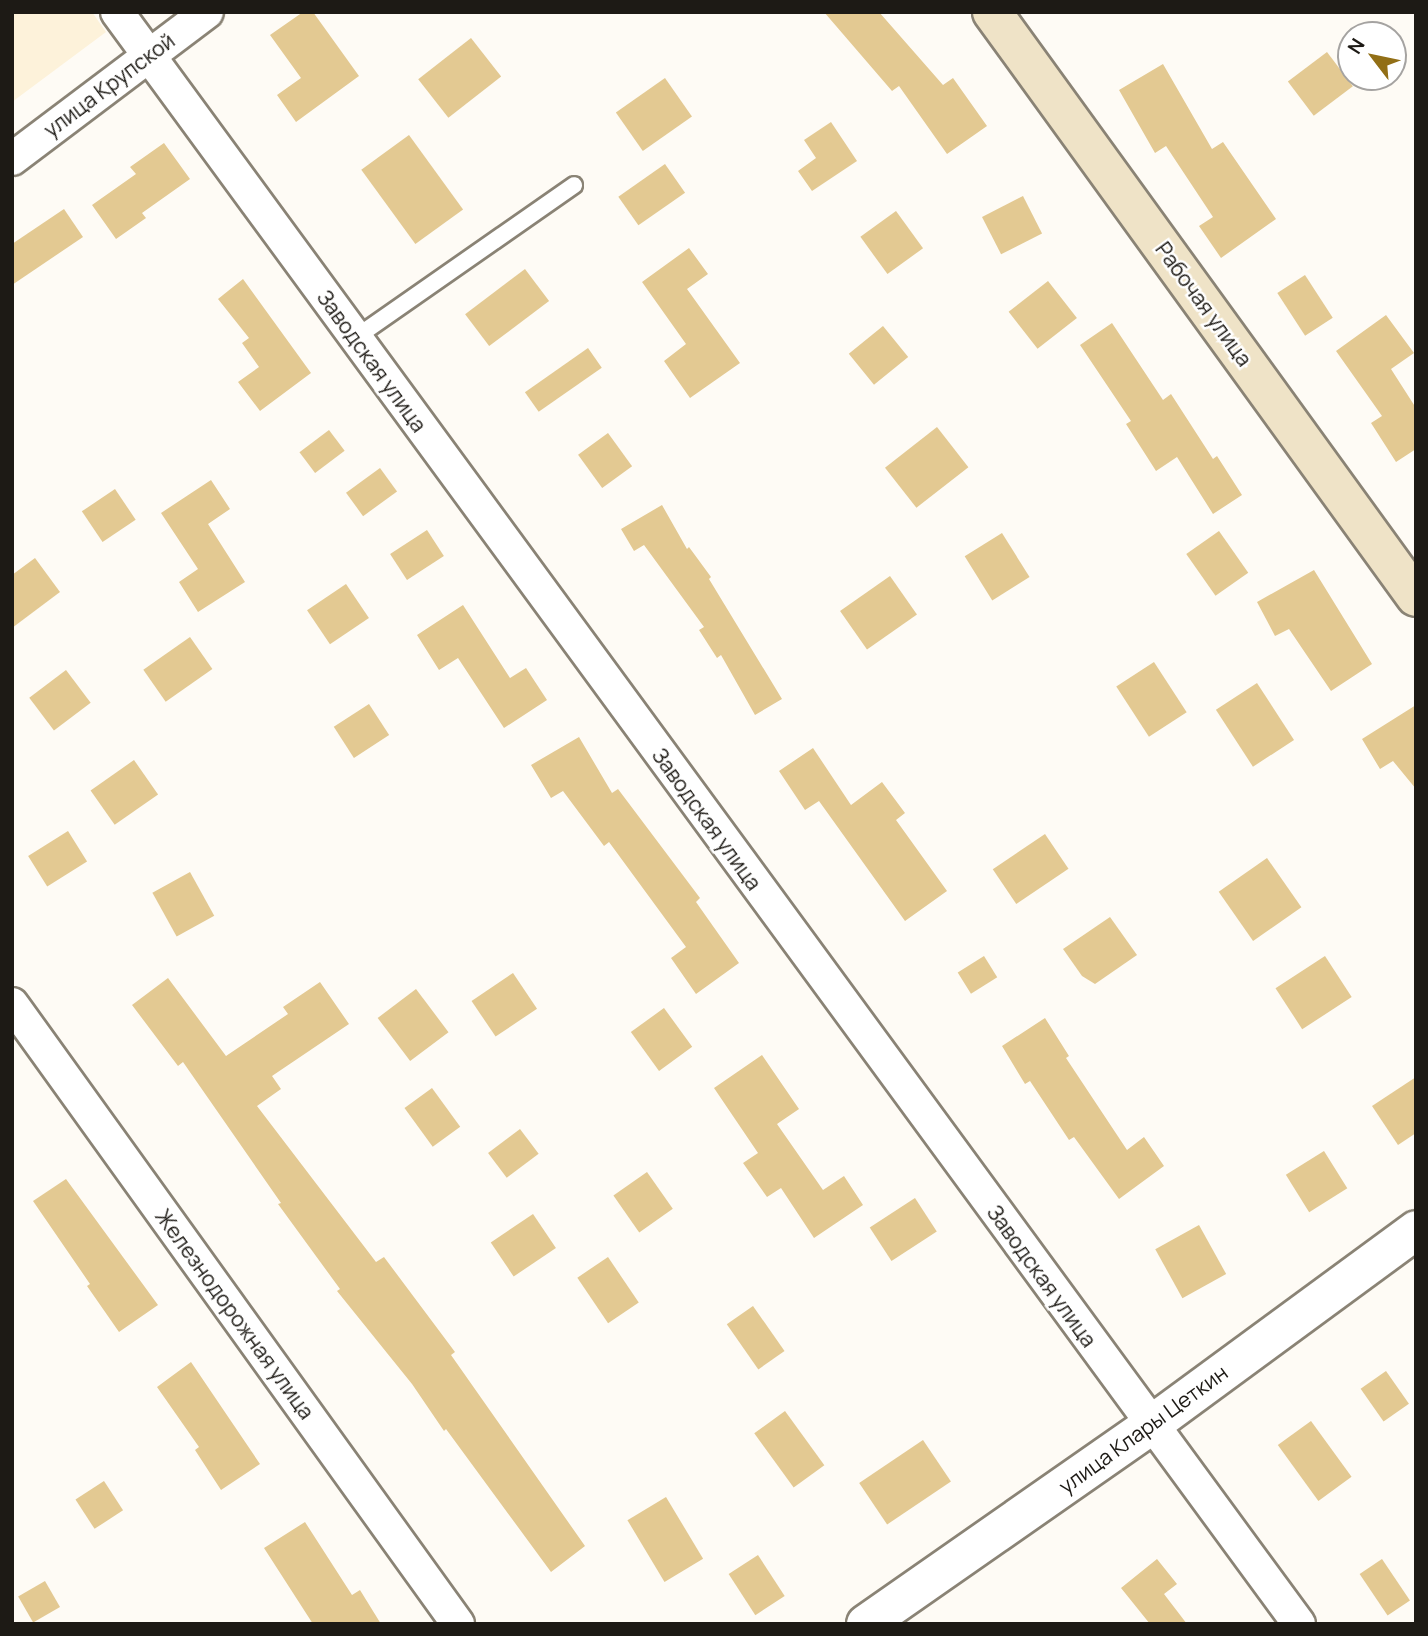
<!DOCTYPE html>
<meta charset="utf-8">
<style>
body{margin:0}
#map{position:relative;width:1428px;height:1636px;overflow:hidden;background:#fefbf5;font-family:Manrope,sans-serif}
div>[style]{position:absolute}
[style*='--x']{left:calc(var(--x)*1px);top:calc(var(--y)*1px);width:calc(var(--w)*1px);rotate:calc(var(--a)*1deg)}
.built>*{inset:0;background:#fdf2da}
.building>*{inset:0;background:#e3c992;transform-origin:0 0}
.roads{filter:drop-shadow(2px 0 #8a8375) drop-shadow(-2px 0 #8a8375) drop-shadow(0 2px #8a8375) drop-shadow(0 -2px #8a8375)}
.service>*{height:16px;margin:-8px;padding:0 8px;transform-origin:8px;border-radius:8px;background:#fff}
.minor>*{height:32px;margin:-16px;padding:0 16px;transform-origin:16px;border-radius:16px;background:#fff}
.tertiary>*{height:38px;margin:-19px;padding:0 19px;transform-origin:19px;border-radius:19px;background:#fff}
.secondary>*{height:38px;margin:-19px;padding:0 19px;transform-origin:19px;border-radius:19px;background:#efe3c7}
span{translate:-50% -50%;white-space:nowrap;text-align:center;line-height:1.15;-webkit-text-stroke:5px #fff;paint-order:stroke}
.street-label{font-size:21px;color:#1d1a15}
.frame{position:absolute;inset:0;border:14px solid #1d1a15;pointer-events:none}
.north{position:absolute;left:1337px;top:21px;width:70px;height:70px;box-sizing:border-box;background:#fff;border:2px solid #a5a3a1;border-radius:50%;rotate:302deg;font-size:19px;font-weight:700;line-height:28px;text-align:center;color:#1d1a15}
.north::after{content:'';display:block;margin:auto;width:24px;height:32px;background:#926f16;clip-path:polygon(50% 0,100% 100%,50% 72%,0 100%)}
</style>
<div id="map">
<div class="built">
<div style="clip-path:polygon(12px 12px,92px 12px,106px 32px,12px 102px)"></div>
</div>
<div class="building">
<div style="clip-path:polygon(303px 12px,313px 12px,359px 76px,296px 122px,277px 95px,301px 78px,270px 35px)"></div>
<div style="clip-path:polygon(824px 12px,879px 12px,943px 85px,953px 78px,987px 126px,947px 154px,899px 86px,892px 91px)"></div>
<div style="left:471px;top:38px;width:49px;height:67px;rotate:52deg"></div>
<div style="left:1327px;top:52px;width:43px;height:49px;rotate:53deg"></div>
<div style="clip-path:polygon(1163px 64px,1212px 149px,1223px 142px,1276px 219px,1221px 258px,1199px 226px,1213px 217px,1166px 146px,1155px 153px,1119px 90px)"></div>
<div style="left:665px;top:78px;width:47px;height:60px;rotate:55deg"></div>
<div style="clip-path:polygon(831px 122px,857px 161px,812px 191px,798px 171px,816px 158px,804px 140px)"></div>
<div style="left:409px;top:135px;width:92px;height:59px;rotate:54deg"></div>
<div style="clip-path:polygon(164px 143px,190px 179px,142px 213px,146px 218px,116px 239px,92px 205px,136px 174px,130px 167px)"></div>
<div style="left:665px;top:164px;width:35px;height:57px;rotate:55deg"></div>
<div style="left:1023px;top:196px;width:42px;height:46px;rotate:63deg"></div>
<div style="clip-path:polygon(64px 209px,83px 237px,12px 285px,12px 244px)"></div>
<div style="left:896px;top:211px;width:46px;height:44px;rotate:54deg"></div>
<div style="clip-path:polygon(689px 248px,708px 274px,687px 289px,740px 363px,690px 398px,664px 361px,686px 344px,642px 282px)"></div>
<div style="left:525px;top:269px;width:40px;height:75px;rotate:53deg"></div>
<div style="left:1305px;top:275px;width:51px;height:33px;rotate:57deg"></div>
<div style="clip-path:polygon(243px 279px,311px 373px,260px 411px,238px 382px,259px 367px,242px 343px,249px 338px,218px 299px)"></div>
<div style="left:1048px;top:281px;width:47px;height:50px;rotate:52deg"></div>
<div style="clip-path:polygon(1386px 315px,1414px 353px,1391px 369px,1416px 408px,1416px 449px,1396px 462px,1371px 423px,1382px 416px,1336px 351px)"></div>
<div style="clip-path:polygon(1112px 323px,1163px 400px,1171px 394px,1213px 459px,1217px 456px,1242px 495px,1213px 514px,1177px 457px,1156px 471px,1126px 424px,1131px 421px,1080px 345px)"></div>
<div style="left:883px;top:326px;width:40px;height:44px;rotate:51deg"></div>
<div style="left:588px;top:348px;width:24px;height:77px;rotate:55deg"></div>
<div style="left:937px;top:427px;width:51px;height:66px;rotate:52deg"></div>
<div style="left:329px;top:430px;width:26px;height:37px;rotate:53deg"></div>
<div style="left:608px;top:433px;width:41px;height:37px;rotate:54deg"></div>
<div style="left:380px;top:468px;width:29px;height:42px;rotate:54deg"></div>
<div style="clip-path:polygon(211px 480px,230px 509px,208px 524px,245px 582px,198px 612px,179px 582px,198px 569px,161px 513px)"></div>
<div style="left:115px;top:489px;width:37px;height:40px;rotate:56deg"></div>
<div style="clip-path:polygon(662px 505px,687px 549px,689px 547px,711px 577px,709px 579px,782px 699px,755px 715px,721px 655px,717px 658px,699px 630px,704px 627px,644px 545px,634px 551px,621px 529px)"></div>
<div style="left:427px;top:530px;width:31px;height:44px;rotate:57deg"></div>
<div style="left:1219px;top:531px;width:51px;height:40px;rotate:55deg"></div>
<div style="left:1002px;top:533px;width:52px;height:44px;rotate:58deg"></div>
<div style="clip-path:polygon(35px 558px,60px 592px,12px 628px,12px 575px)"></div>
<div style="clip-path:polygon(1314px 570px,1372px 664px,1331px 691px,1289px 629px,1275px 636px,1257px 602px)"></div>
<div style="left:890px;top:576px;width:47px;height:61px;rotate:55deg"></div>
<div style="left:346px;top:584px;width:41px;height:47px;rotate:56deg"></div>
<div style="clip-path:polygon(463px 605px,510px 678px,526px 668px,547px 700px,504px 728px,458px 658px,439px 670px,417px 635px)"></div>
<div style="left:190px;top:637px;width:39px;height:57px;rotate:55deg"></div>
<div style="left:1154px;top:662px;width:60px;height:45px;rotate:57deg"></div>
<div style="left:66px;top:670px;width:41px;height:46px;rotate:53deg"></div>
<div style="left:1257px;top:683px;width:68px;height:49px;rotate:57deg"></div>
<div style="left:369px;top:704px;width:37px;height:42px;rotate:57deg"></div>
<div style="clip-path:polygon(1416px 705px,1416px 789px,1393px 761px,1380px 769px,1362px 739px)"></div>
<div style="clip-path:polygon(579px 737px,612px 793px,618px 789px,700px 898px,696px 902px,739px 963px,696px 994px,671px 958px,686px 947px,609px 842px,604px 846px,563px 791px,551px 798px,531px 765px)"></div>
<div style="clip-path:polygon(813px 748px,851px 805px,882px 782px,905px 813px,896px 820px,947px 891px,905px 921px,819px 801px,805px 810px,779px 771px)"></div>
<div style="left:134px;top:760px;width:42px;height:53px;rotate:55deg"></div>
<div style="left:68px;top:831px;width:36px;height:47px;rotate:58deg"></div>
<div style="left:1045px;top:834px;width:42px;height:63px;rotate:56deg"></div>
<div style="left:1267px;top:858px;width:60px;height:59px;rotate:55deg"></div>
<div style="left:190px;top:872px;width:50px;height:43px;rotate:61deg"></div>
<div style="clip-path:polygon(1110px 917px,1137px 955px,1095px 984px,1082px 976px,1063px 949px)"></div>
<div style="left:984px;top:956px;width:25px;height:31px;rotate:58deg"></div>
<div style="left:1325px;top:956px;width:49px;height:59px;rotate:57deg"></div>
<div style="left:513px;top:973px;width:43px;height:50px;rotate:56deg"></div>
<div style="clip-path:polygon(168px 978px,226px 1056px,288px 1014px,283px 1007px,320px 982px,349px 1024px,272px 1076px,281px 1089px,257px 1106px,376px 1262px,384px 1257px,455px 1352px,451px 1355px,585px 1546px,551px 1572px,446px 1429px,444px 1431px,412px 1384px,337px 1291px,340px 1289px,278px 1204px,281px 1203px,183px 1062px,178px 1066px,132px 1005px)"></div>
<div style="left:416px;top:989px;width:54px;height:48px;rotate:53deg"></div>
<div style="left:664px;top:1008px;width:48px;height:41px;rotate:54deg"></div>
<div style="clip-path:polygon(1045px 1018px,1069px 1056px,1066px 1058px,1127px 1150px,1144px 1137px,1164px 1166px,1119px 1199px,1074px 1137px,1069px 1140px,1030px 1081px,1025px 1084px,1002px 1046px)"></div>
<div style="clip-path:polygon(762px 1055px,799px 1109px,777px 1124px,823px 1190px,844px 1176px,863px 1205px,814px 1238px,781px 1188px,767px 1197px,743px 1163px,758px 1153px,714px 1088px)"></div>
<div style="clip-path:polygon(1416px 1077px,1416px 1133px,1398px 1145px,1372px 1106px)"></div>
<div style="left:432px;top:1088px;width:48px;height:34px;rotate:54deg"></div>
<div style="left:520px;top:1129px;width:31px;height:40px;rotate:53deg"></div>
<div style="left:1324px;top:1151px;width:44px;height:45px;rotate:58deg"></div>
<div style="left:647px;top:1172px;width:45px;height:41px;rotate:55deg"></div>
<div style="clip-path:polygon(66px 1179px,158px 1305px,119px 1332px,87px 1286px,90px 1284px,33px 1201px)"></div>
<div style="left:915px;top:1198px;width:40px;height:54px;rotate:57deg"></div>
<div style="left:533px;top:1214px;width:41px;height:51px;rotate:56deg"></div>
<div style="left:1199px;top:1225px;width:56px;height:50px;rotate:61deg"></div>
<div style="left:608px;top:1257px;width:55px;height:37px;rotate:56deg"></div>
<div style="left:753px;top:1306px;width:55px;height:32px;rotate:55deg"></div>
<div style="clip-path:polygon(191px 1362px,260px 1464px,221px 1490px,195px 1450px,199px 1447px,157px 1387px)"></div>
<div style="left:1386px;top:1371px;width:40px;height:31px;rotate:55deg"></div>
<div style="left:785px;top:1411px;width:67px;height:38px;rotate:54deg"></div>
<div style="left:1311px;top:1421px;width:69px;height:41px;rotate:54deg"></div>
<div style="left:923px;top:1440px;width:50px;height:77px;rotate:56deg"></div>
<div style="left:104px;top:1481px;width:35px;height:34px;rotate:57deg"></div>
<div style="left:666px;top:1497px;width:72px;height:45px;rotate:59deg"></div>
<div style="clip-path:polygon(305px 1522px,352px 1595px,360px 1590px,381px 1624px,313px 1624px,264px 1548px)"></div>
<div style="left:758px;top:1555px;width:49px;height:35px;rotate:57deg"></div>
<div style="clip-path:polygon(1157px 1559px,1177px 1584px,1164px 1594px,1187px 1624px,1150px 1624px,1121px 1588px)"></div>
<div style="left:1382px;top:1559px;width:50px;height:27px;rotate:56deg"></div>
<div style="left:45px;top:1581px;width:30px;height:31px;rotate:60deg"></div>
</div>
<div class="roads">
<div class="service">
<div style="--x:355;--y:338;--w:267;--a:-34.9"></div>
</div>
<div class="minor">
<div style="--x:117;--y:12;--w:1999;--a:53.75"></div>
<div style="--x:12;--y:159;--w:244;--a:-37"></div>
<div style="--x:12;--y:1004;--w:764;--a:54.27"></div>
</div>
<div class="tertiary">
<div style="--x:866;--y:1624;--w:348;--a:-34.9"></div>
<div style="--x:1151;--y:1425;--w:329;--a:-36.3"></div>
</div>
<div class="secondary">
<div style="--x:992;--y:12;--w:722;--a:54.07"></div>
</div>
</div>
<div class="street-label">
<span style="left:109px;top:85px;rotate:-37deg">улица Крупской</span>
<span style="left:1204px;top:304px;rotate:54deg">Рабочая улица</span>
<span style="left:372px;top:361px;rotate:54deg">Заводская улица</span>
<span style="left:707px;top:819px;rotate:54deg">Заводская улица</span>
<span style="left:1042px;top:1276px;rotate:54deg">Заводская улица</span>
<span style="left:235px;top:1314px;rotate:54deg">Железнодорожная улица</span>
<span style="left:1143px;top:1429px;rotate:-36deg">улица Клары Цеткин</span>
</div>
<div class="frame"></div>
<div class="north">N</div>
</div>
